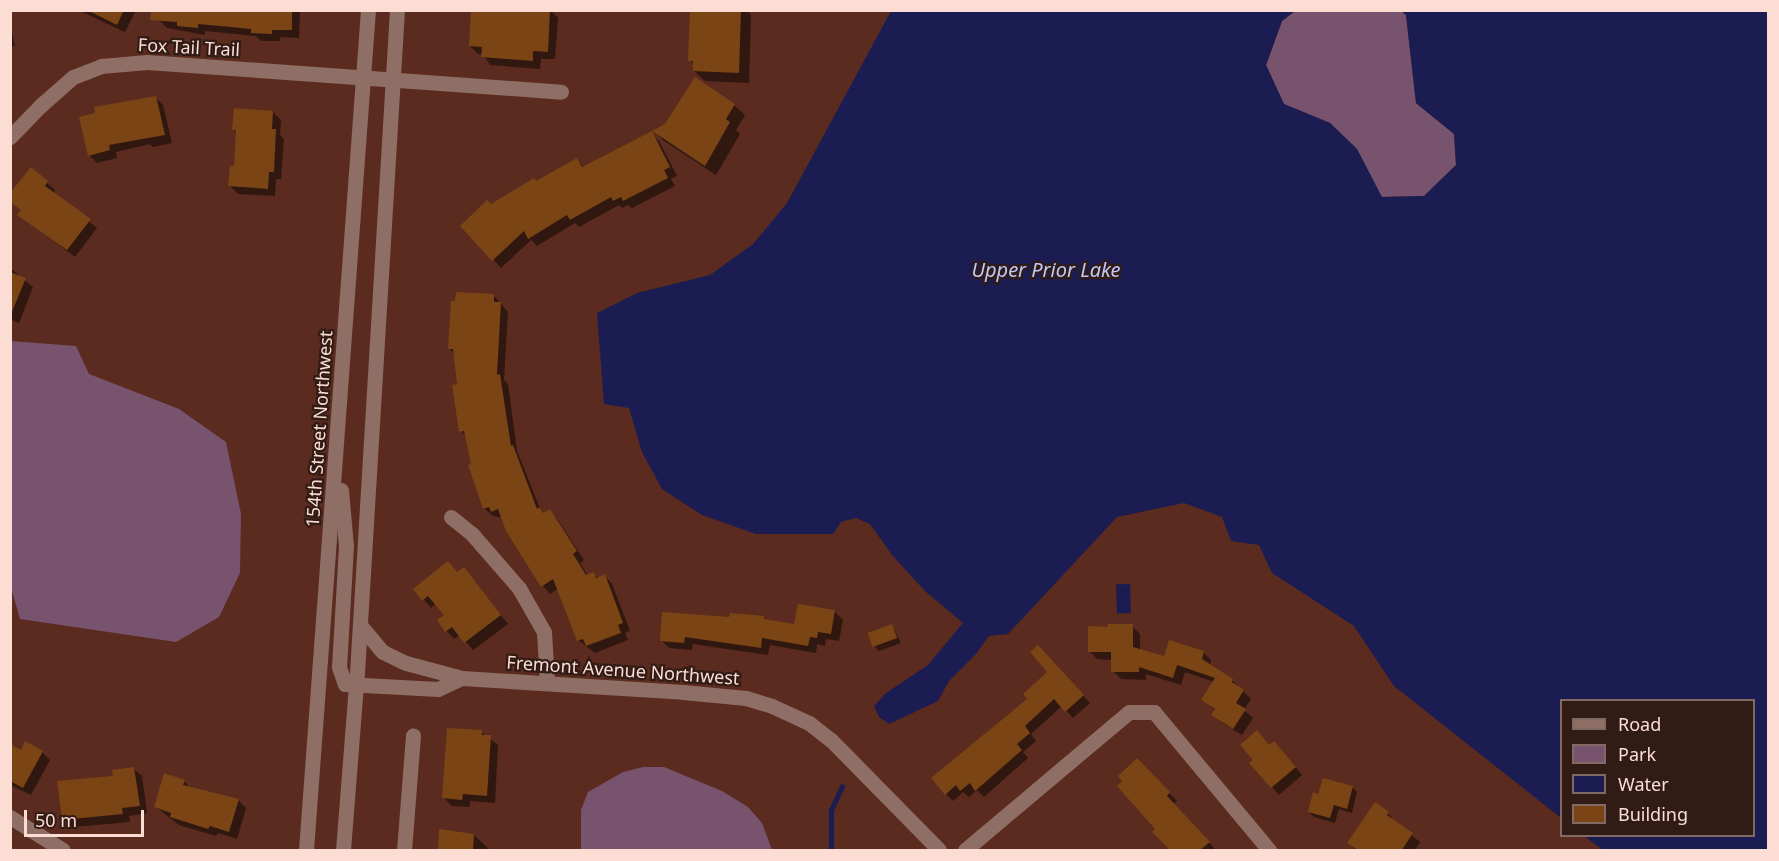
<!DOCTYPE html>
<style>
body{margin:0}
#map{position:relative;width:1779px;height:861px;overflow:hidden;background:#5a2b1e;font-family:"Noto Sans",sans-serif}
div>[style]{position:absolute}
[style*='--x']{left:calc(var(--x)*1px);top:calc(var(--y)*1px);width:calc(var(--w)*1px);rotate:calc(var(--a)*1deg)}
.green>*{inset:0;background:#77536e}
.water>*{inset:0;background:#1b1d52;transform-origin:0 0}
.shadow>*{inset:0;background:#0007}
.stream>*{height:4.5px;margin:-2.25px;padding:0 2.25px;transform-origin:2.25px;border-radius:2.25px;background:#1b1d52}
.building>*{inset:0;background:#7b4415;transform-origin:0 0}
.minor>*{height:15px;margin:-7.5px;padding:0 7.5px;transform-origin:7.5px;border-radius:7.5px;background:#8e6e65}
span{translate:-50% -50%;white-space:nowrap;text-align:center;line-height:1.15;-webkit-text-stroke:4.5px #311b15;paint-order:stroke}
.street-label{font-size:18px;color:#fcddd4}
.water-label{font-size:20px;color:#bec8fd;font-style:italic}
.frame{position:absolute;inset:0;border:12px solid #fcddd4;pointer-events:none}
.legend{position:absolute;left:1560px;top:699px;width:195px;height:138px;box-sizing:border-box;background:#311b15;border:2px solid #826961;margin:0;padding:8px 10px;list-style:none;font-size:18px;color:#fcddd4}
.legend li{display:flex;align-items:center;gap:12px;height:30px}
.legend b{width:30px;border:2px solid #826961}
.scale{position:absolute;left:24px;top:810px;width:120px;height:27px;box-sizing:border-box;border:3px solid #fcddd4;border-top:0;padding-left:8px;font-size:18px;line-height:21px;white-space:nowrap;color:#fcddd4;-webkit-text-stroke:4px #311b15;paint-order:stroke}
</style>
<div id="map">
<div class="green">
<div style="clip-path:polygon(1295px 11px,1401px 11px,1406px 15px,1416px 103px,1454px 134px,1456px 165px,1424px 196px,1381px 197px,1357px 149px,1330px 123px,1284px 104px,1266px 65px,1282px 21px)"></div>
<div style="clip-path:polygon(11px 341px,76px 346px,89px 374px,179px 409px,226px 442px,241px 514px,240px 573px,219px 617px,176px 642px,20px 619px,10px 584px)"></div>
<div style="clip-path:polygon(643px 767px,664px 767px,722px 791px,748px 807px,762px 823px,772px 850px,581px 850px,581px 810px,588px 792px,623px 772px)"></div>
</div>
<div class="water">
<div style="clip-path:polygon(891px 11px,1295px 11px,1282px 21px,1266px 65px,1284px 104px,1330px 123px,1357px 149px,1382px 197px,1424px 196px,1456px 165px,1454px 134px,1416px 103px,1406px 15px,1401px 11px,1768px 11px,1768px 850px,1603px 850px,1584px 836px,1754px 836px,1754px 700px,1562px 700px,1561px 818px,1394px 686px,1354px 626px,1272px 573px,1259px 545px,1231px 541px,1222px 517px,1184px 503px,1117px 517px,1008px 634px,989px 636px,975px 655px,949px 681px,938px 701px,889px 724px,879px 717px,874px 706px,886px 693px,928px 665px,963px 623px,925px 591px,892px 555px,870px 524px,856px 518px,841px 522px,833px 534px,756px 534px,702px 515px,662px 489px,642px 452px,629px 408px,604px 404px,597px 313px,637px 293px,710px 275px,753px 244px,787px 203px)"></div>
<div style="left:1130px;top:584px;width:29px;height:14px;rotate:88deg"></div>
</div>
<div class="shadow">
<div style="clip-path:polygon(78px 10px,136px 10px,125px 32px)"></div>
<div style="clip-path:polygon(160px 10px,300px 10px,299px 38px,280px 37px,280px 41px,261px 41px,256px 36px,205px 31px,205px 35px,167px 28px,159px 20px)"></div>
<div style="clip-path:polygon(473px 10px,550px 10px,558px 18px,555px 59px,541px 59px,540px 69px,490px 65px,483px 54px,478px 54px,470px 46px)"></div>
<div style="clip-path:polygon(698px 10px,747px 10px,751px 15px,749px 83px,705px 81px,694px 71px,694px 65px,690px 60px)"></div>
<div style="clip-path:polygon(10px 23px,15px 46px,10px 47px)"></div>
<div style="clip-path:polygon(155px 97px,163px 105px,172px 143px,153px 147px,150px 144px,116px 152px,117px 158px,97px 163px,89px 155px)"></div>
<div style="clip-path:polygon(734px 105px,745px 115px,736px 130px,740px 134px,716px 175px,664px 141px,654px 131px)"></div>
<div style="clip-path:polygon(273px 112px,281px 120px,280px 135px,284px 139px,281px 179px,276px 179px,275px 196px,238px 194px,230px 186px,236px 168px,238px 133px,234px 130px)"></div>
<div style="clip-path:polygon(651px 133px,659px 141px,677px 176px,671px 179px,675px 186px,632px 208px,628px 205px,622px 208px,619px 205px,579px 227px,575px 223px,537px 246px,531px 240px,501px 268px,462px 226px,491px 206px,577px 160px,584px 167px)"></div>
<div style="clip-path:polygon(31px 169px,55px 190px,53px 194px,97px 228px,75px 257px,20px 215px,23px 211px,16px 206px)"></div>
<div style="clip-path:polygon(10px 268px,33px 287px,19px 323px,10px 319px)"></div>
<div style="clip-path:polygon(494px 296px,508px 312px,504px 380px,508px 384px,517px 451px,541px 511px,544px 514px,550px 511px,557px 519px,584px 560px,580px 563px,588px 576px,593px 574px,598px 578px,605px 576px,612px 584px,630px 631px,625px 633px,628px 640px,595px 653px,578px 640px,559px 588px,550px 594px,543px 586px,503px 518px,493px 516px,485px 509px,469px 466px,473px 465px,467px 437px,461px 431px,455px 354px,449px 348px)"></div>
<div style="clip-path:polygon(464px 569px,508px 624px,473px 650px,460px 635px,454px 639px,447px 631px,439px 621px,446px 615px,436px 603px,431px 608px,415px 589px,458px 574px)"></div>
<div style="clip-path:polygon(835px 612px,843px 620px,839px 641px,826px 639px,825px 646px,817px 644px,816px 653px,770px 645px,768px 655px,693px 644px,692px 650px,669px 648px,661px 640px,731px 619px,764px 618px,767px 621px,795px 626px)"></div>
<div style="clip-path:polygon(892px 625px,901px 643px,879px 651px,874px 646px)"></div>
<div style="clip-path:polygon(1132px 626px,1140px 634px,1140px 651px,1165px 658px,1203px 652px,1211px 660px,1210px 666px,1232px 680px,1251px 699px,1244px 710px,1253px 718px,1242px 735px,1221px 722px,1213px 715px,1216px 711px,1202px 700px,1214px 682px,1185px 672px,1181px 685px,1146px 674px,1146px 680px,1121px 679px,1113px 671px,1113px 660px,1097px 659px,1089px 651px)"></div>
<div style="clip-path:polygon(1045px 654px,1090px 703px,1073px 718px,1062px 706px,1031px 734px,1036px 741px,1023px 752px,1028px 758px,984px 797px,977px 790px,969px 797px,963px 792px,953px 801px,946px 794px,1029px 699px,1049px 672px)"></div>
<div style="clip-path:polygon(481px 732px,498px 745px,495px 803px,470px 801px,470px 807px,452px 806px,444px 798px)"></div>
<div style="clip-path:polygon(10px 746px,21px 752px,42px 752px,50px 760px,31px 795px,10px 785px)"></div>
<div style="clip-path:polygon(1270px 746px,1282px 751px,1302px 775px,1279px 795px,1272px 787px)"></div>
<div style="clip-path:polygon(1137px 760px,1177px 801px,1173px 804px,1216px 850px,1172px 850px,1154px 832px,1158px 829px)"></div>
<div style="clip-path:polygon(134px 769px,142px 776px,147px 813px,129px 816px,130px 822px,72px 827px,64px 819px,115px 778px)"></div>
<div style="clip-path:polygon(184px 781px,191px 789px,238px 800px,246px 808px,237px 839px,218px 833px,216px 836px,179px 825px,156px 807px)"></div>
<div style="clip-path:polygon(1352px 787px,1357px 792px,1352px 813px,1339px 809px,1335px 823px,1314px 817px,1309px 812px,1319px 796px)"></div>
<div style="clip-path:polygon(1388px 813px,1395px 822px,1420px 842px,1415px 850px,1356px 850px,1349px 843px)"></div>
<div style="clip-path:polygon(441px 831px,474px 835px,490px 850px,439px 850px)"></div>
</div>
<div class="stream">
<div style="--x:831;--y:850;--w:40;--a:-90"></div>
<div style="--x:831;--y:810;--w:26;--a:-65"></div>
</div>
<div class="building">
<div style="clip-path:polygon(87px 10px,124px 10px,117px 25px)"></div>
<div style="clip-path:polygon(151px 10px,292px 10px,292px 30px,272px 30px,272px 34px,251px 33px,251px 29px,231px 27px,198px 24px,198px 28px,177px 26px,177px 22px,150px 20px)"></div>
<div style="clip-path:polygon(471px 10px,550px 10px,548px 52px,533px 51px,533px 61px,481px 57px,482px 47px,469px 46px)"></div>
<div style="clip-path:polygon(741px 10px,739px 73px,693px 71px,693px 61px,688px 61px,690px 11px)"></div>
<div style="clip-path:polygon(695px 77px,735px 104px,726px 119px,730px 122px,705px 166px,652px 131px,665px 124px)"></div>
<div style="clip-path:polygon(156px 96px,165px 135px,109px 145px,110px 150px,88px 156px,79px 117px,95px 113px,94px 107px)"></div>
<div style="clip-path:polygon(234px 108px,273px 111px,272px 129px,276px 129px,274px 172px,269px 172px,268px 189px,228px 186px,230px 166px,234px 166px,236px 130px,232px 130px)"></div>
<div style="clip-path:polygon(652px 131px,670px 167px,664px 170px,668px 178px,623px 201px,621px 197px,613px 201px,611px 197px,570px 220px,567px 215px,528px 239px,524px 231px,492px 261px,460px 226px,487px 200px,491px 204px,534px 178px,536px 181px,577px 158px,582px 167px)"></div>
<div style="clip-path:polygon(31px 167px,48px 181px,45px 186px,91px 219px,67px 250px,17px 215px,21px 210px,10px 202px,10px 193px)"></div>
<div style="clip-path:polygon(10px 272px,26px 278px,11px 314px,10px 314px)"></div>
<div style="clip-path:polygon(456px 292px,494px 294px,494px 302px,501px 302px,497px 375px,500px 374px,511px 446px,513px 445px,537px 509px,539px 507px,543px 513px,550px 509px,577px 551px,573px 554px,586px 575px,594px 572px,596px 578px,605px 574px,623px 623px,618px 625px,621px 633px,586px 646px,583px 639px,577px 641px,553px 579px,541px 587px,506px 531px,498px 509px,491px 512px,489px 507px,483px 509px,468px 465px,471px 464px,464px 431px,459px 432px,452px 385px,457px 384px,453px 349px,448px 349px,451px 301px,455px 301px)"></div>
<div style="clip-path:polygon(448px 561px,457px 572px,464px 567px,501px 615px,464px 643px,452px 627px,445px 632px,437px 620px,444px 615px,428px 596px,422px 601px,413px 589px)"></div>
<div style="clip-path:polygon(798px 604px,835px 610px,831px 634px,818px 632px,817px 638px,810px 637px,808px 646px,762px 638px,761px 648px,685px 637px,684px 643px,660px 641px,662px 612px,729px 617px,730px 613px,764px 616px,764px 619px,794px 624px)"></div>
<div style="left:892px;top:624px;width:15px;height:26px;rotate:70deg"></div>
<div style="clip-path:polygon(1108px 624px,1133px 624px,1133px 647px,1164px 656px,1169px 640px,1204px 651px,1202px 659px,1233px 679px,1232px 682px,1244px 690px,1236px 703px,1246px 709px,1233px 729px,1211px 715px,1215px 709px,1201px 700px,1215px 678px,1177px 665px,1173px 678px,1139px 667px,1139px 672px,1111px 672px,1111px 652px,1088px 652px,1088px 626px,1107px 627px)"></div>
<div style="clip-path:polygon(1038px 645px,1084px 695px,1065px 712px,1054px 699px,1025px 726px,1030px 733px,1017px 744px,1022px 750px,975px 791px,970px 783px,960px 791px,956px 785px,945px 795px,931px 778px,1027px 699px,1023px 694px,1047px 672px,1030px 652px)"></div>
<div style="clip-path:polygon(447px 728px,482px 730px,482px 735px,491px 735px,487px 796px,463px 794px,462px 800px,442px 798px)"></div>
<div style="clip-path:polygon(1257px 730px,1269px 745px,1274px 741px,1296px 767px,1271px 788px,1249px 763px,1253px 760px,1240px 745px)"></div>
<div style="clip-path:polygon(25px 741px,43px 751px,23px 788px,10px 781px,10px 744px,21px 750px)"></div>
<div style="clip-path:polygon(1137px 758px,1170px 792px,1167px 796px,1210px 842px,1200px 850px,1170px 850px,1152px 832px,1155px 829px,1117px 786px,1122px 781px,1118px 776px)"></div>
<div style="clip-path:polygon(134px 767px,140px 806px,122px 808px,123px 814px,62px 820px,57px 781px,113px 776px,112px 770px)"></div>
<div style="clip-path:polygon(164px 773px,185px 780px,183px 785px,239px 799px,229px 832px,210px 826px,208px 829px,170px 817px,171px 813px,154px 807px)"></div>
<div style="clip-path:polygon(1323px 778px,1353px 786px,1347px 809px,1334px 805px,1330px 818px,1308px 812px,1313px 792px,1318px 794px)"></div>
<div style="clip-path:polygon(1375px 802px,1389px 812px,1387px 815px,1413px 833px,1402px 850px,1358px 850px,1347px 843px)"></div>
<div style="clip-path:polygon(439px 829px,474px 834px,473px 850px,438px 850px)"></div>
</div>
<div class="minor">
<div style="--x:10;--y:137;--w:43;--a:-45.9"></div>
<div style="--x:40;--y:106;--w:44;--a:-41.3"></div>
<div style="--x:73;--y:77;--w:30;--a:-21"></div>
<div style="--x:101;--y:66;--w:46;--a:-5"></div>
<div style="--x:147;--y:62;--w:415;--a:4.1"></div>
<div style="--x:341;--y:490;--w:56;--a:84.9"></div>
<div style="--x:346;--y:546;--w:121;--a:93.3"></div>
<div style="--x:339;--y:667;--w:18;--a:71"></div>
<div style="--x:345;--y:684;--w:93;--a:3.1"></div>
<div style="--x:438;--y:689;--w:26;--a:-25"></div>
<div style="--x:451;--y:517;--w:27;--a:39"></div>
<div style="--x:472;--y:534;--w:72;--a:49"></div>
<div style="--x:519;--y:588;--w:51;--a:60.4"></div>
<div style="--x:544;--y:632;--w:51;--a:86.6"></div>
<div style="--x:360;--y:625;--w:35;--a:50"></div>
<div style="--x:383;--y:652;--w:25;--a:26"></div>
<div style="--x:406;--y:663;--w:58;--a:15"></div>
<div style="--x:462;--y:678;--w:221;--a:3.6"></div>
<div style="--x:683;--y:692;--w:63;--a:5.4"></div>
<div style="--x:746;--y:698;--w:27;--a:17"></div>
<div style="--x:772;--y:706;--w:41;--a:24.7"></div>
<div style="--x:809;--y:723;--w:28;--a:38"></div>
<div style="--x:831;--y:740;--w:154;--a:45.5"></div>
<div style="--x:10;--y:817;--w:62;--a:31.9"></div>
<div style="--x:306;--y:850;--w:842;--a:-85.78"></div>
<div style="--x:343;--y:850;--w:178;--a:-85.5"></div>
<div style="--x:357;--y:673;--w:664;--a:-86.55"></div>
<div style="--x:404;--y:850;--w:115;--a:-85.5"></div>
<div style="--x:965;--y:850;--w:214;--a:-40.1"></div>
<div style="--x:1129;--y:712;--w:25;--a:0"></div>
<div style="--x:1154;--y:712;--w:180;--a:50.2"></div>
</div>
<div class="street-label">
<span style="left:189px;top:47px;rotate:3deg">Fox Tail Trail</span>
<span style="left:319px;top:429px;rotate:-86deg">154th Street Northwest</span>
<span style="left:623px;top:670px;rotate:4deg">Fremont Avenue Northwest</span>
</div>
<div class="water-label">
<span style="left:1046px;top:269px">Upper Prior Lake</span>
</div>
<div class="frame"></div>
<ul class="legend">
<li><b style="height:8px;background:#8e6e65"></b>Road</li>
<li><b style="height:16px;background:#77536e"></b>Park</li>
<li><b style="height:16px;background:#1b1d52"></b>Water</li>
<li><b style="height:16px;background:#7b4415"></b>Building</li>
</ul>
<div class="scale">50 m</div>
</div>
